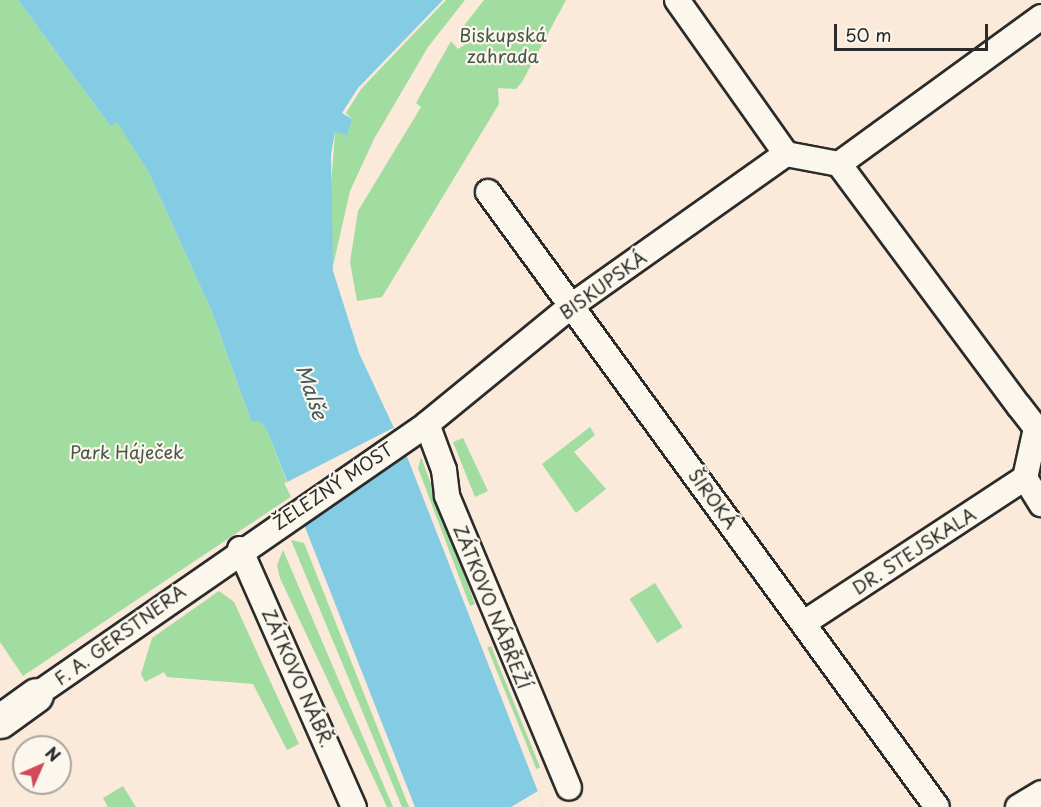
<!DOCTYPE html>
<meta charset="utf-8">
<style>
body{margin:0}
#map{position:relative;width:1041px;height:807px;overflow:hidden;background:#fbe9d9;font-family:"Playpen Sans",sans-serif}
div>[style]{position:absolute}
[style*='--x']{left:calc(var(--x)*1px);top:calc(var(--y)*1px);width:calc(var(--w)*1px);rotate:calc(var(--a)*1deg)}
.green>*{inset:0;background:#a1dca1;transform-origin:0 0}
.water>*{inset:0;background:#83cce4}
.pier>*{inset:0;background:#fbe9d9;transform-origin:0 0}
.roads{filter:drop-shadow(2px 0 #2b2b2b) drop-shadow(-2px 0 #2b2b2b) drop-shadow(0 2px #2b2b2b) drop-shadow(0 -2px #2b2b2b)}
.street>*{height:24px;margin:-12px;padding:0 12px;transform-origin:12px;border-radius:12px;background:#fbf7ec}
.secondary>*{height:33px;margin:-16.5px;padding:0 16.5px;transform-origin:16.5px;border-radius:16.5px;background:#fbf7ec}
span{translate:-50% -50%;white-space:nowrap;text-align:center;line-height:1.15;-webkit-text-stroke:4.5px #fbf7ec;paint-order:stroke}
.park-label{font-size:18px;color:#485748}
.street-label{font-size:18px;color:#2b2b2b}
.water-label{font-size:20px;color:#455b62;font-style:italic}
.north{position:absolute;left:12px;top:735px;width:60px;height:60px;box-sizing:border-box;background:#fbf7ec;border:2px solid #a8a59f;border-radius:50%;rotate:45deg;font-size:16px;font-weight:700;line-height:24px;text-align:center;color:#2b2b2b}
.north::after{content:'';display:block;margin:auto;width:21px;height:27px;background:#d1495b;clip-path:polygon(50% 0,100% 100%,50% 72%,0 100%)}
.scale{position:absolute;left:834px;top:24px;width:154px;height:27px;box-sizing:border-box;border:3px solid #2b2b2b;border-top:0;padding-left:8px;font-size:18px;line-height:21px;white-space:nowrap;color:#2b2b2b;-webkit-text-stroke:4px #fbf7ec;paint-order:stroke}
</style>
<div id="map">
<div class="green">
<div style="clip-path:polygon(0 0,18px 0,111px 127px,117px 121px,149px 173px,212px 312px,251px 421px,261px 421px,268px 433px,292px 496px,23px 676px,0 642px)"></div>
<div style="clip-path:polygon(446px 0,465px 0,428px 47px,374px 139px,350px 191px,333px 266px,329px 213px,335px 132px,348px 127px,352px 119px,346px 113px,361px 89px)"></div>
<div style="clip-path:polygon(484px 0,566px 0,522px 82px,516px 89px,498px 88px,499px 104px,382px 297px,357px 301px,350px 262px,358px 211px,421px 107px,416px 103px,451px 41px,458px 49px,469px 42px,468px 35px,459px 32px)"></div>
<div style="clip-path:polygon(590px 427px,595px 435px,574px 452px,606px 489px,576px 513px,542px 464px)"></div>
<div style="clip-path:polygon(463px 438px,488px 491px,475px 497px,453px 442px)"></div>
<div style="clip-path:polygon(421px 457px,475px 604px,470px 606px,418px 468px)"></div>
<div style="clip-path:polygon(291px 540px,304px 543px,409px 807px,402px 807px)"></div>
<div style="clip-path:polygon(283px 550px,393px 807px,387px 807px,280px 578px,277px 565px)"></div>
<div style="left:655px;top:583px;width:52px;height:30px;rotate:58deg"></div>
<div style="clip-path:polygon(219px 591px,234px 602px,299px 744px,287px 750px,253px 684px,167px 677px,164px 672px,145px 682px,141px 674px,152px 638px)"></div>
<div style="left:491px;top:646px;width:131px;height:4px;rotate:68deg"></div>
<div style="clip-path:polygon(123px 786px,136px 807px,108px 807px,103px 798px)"></div>
</div>
<div class="water">
<div style="clip-path:polygon(18px 0,443px 0,358px 88px,342px 113px,352px 119px,347px 135px,335px 132px,331px 154px,333px 271px,359px 353px,406px 454px,544px 807px,415px 807px,268px 433px,261px 422px,251px 421px,212px 312px,149px 173px,117px 122px,111px 127px)"></div>
</div>
<div class="pier">
<div style="left:393px;top:428px;width:29px;height:122px;rotate:63deg"></div>
<div style="clip-path:polygon(538px 791px,544px 807px,511px 807px)"></div>
</div>
<div class="roads">
<div class="street">
<div style="--x:677;--y:0;--w:189;--a:54.7"></div>
<div style="--x:786;--y:154;--w:54;--a:10.7"></div>
<div style="--x:839;--y:164;--w:302;--a:53.4"></div>
<div style="--x:1019;--y:406;--w:28;--a:52"></div>
<div style="--x:1036;--y:428;--w:51;--a:102.4"></div>
<div style="--x:839;--y:164;--w:250;--a:-36"></div>
<div style="--x:488;--y:192;--w:761;--a:53.87"></div>
<div style="--x:427;--y:424;--w:49;--a:69.7"></div>
<div style="--x:444;--y:470;--w:26;--a:83"></div>
<div style="--x:447;--y:496;--w:316;--a:67.3"></div>
<div style="--x:1025;--y:478;--w:31;--a:58"></div>
<div style="--x:240;--y:549;--w:282;--a:66.2"></div>
<div style="--x:804;--y:623;--w:264;--a:-33.3"></div>
<div style="--x:36;--y:695;--w:476;--a:-34.7"></div>
<div style="--x:427;--y:424;--w:186;--a:-39.3"></div>
<div style="--x:571;--y:306;--w:263;--a:-35.3"></div>
<div style="--x:1018;--y:807;--w:27;--a:-31"></div>
</div>
<div class="secondary">
<div style="--x:0;--y:721;--w:44;--a:-35.8"></div>
</div>
</div>
<div class="park-label">
<span style="left:503px;top:46px">Biskupská<br>zahrada</span>
<span style="left:127px;top:452px">Park Háječek</span>
</div>
<div class="street-label">
<span style="left:603px;top:285px;rotate:-36deg">BISKUPSKÁ</span>
<span style="left:333px;top:486px;rotate:-34deg">ŽELEZNÝ MOST</span>
<span style="left:713px;top:499px;rotate:54deg">ŠIROKÁ</span>
<span style="left:914px;top:551px;rotate:-33deg">DR. STEJSKALA</span>
<span style="left:492px;top:607px;rotate:68deg">ZÁTKOVO NÁBŘEŽÍ</span>
<span style="left:120px;top:635px;rotate:-36deg">F. A. GERSTNERA</span>
<span style="left:298px;top:678px;rotate:66deg">ZÁTKOVO NÁBŘ.</span>
</div>
<div class="water-label">
<span style="left:312px;top:392px;rotate:71deg">Malše</span>
</div>
<div class="north">N</div>
<div class="scale">50 m</div>
</div>
